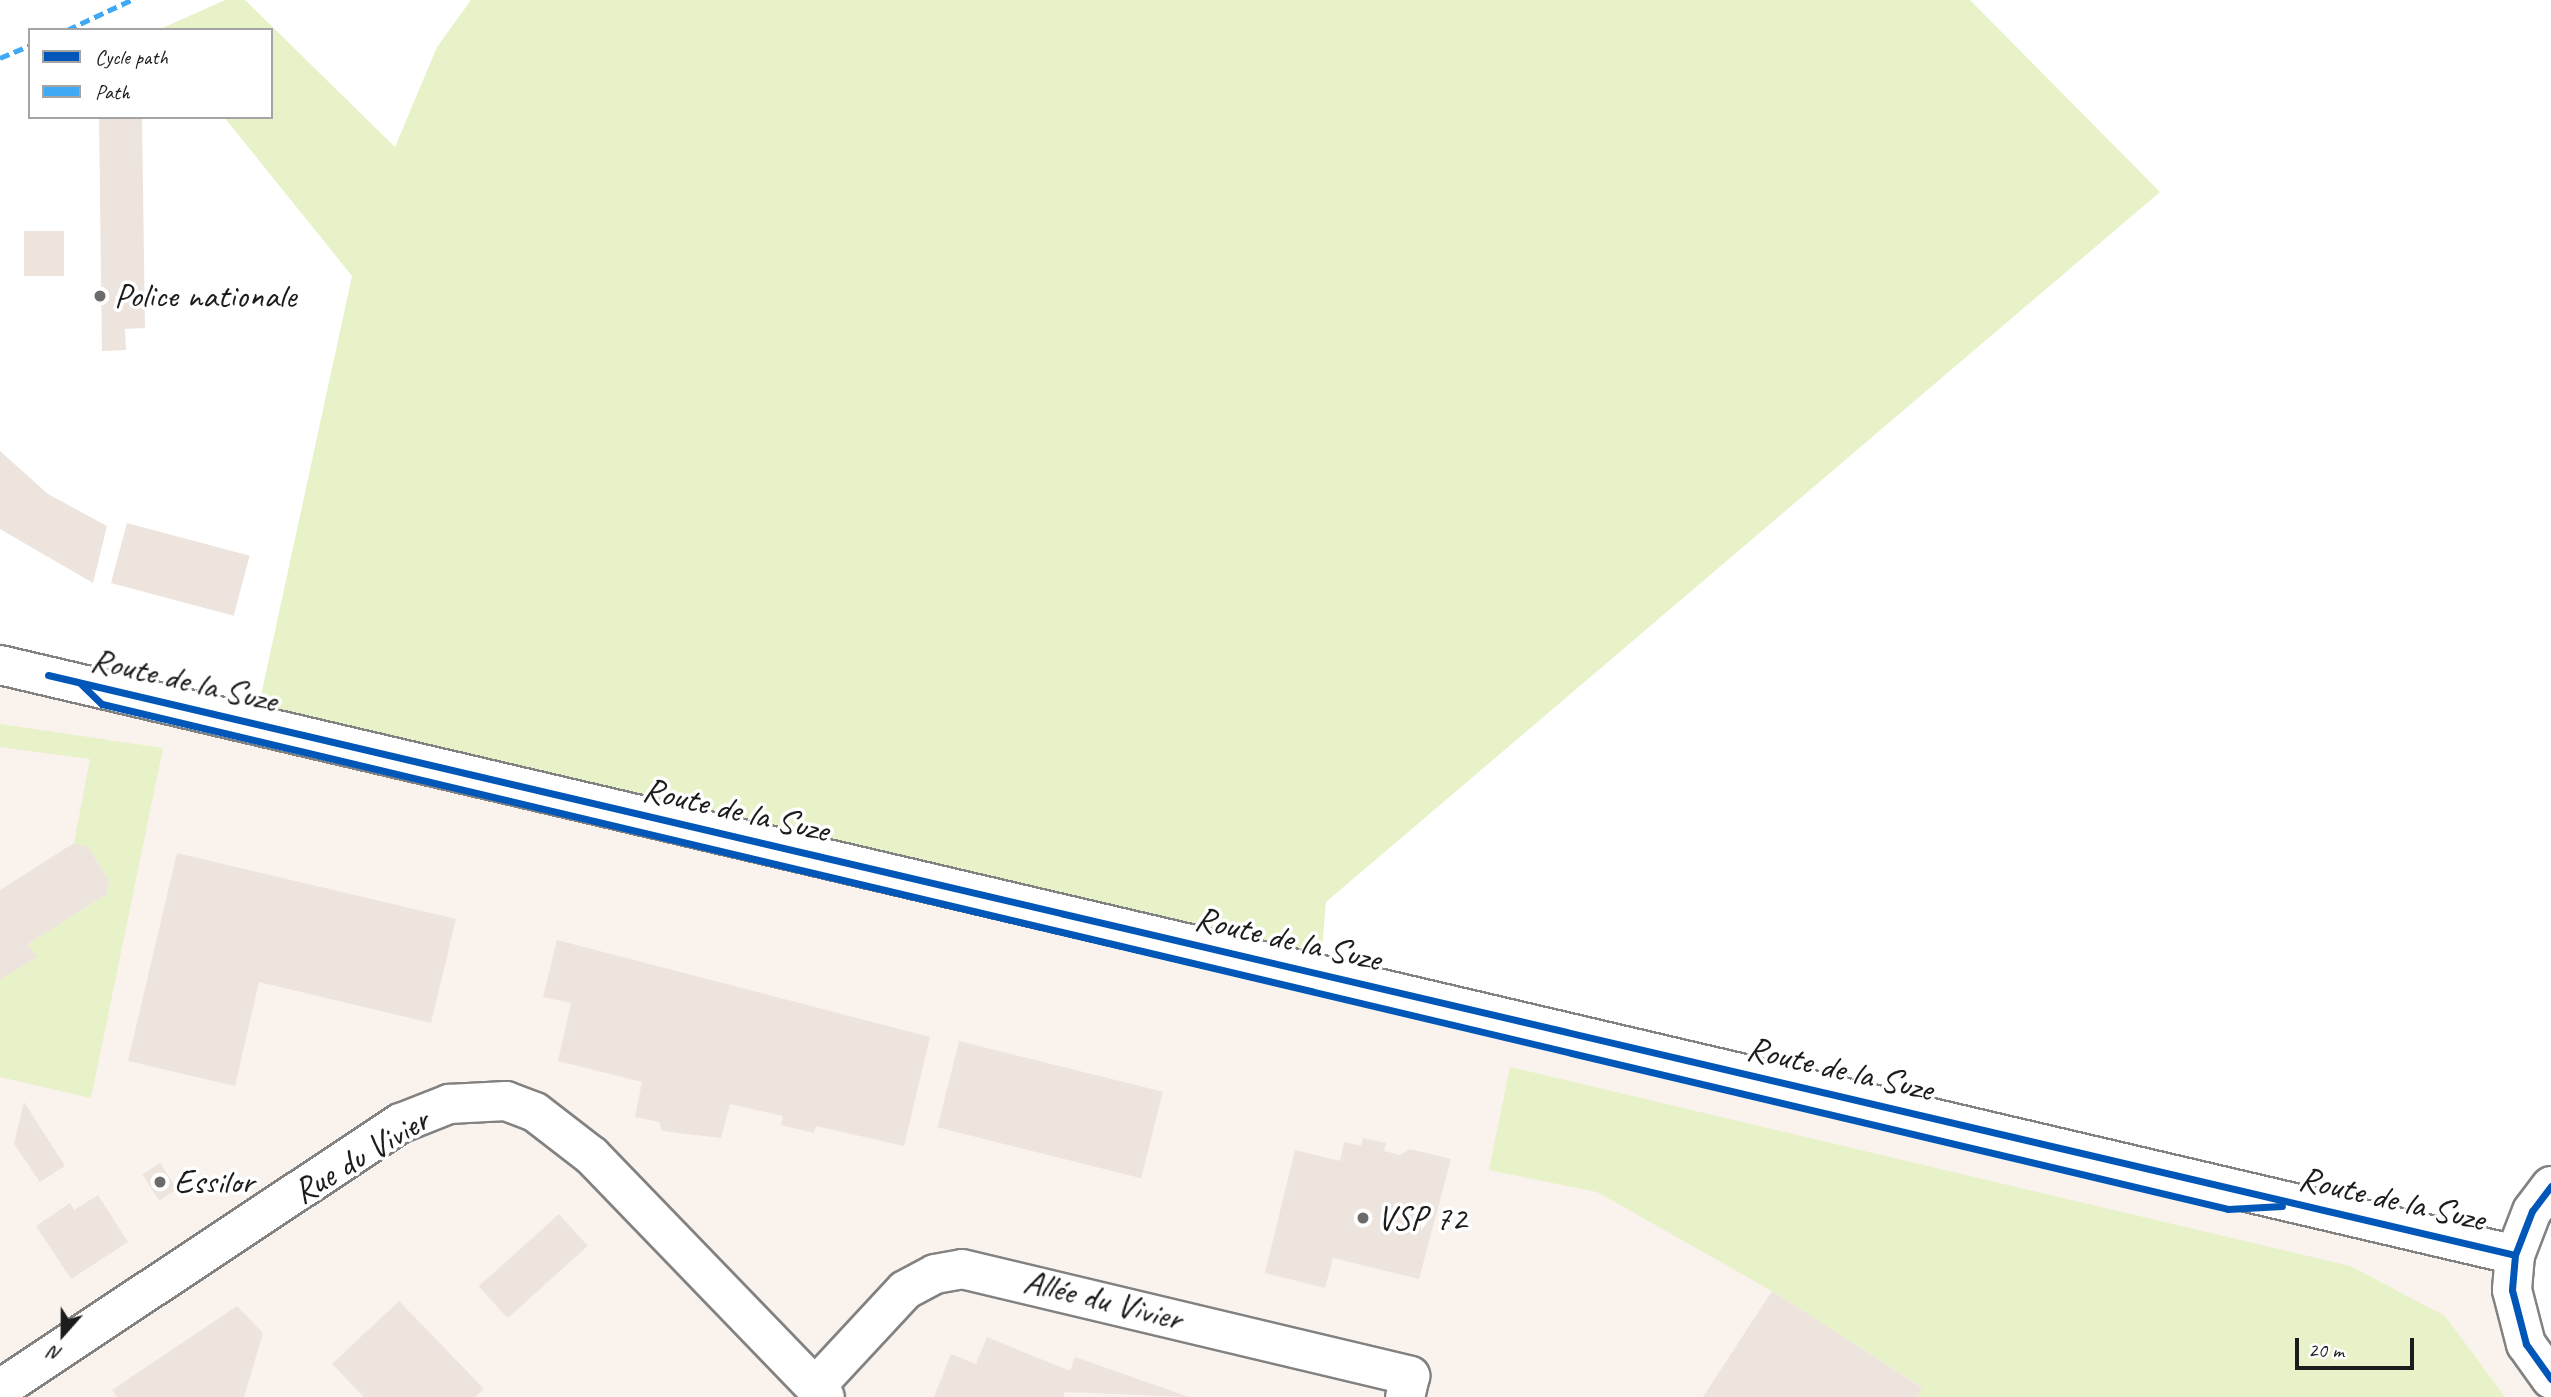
<!DOCTYPE html>
<meta charset="utf-8">
<style>
body{margin:0}
#map{position:relative;width:2551px;height:1397px;overflow:hidden;background:#fff;font-family:Caveat,sans-serif}
div>[style]{position:absolute}
[style*='--x']{left:calc(var(--x)*1px);top:calc(var(--y)*1px);width:calc(var(--w)*1px);rotate:calc(var(--a)*1deg)}
.built>*{inset:0;background:#f9f2ed}
.green>*{inset:0;background:#e7f2c8}
.building>*{inset:0;background:#ede4dd;transform-origin:0 0}
.roads{filter:drop-shadow(2px 0 #828282) drop-shadow(-2px 0 #828282) drop-shadow(0 2px #828282) drop-shadow(0 -2px #828282)}
.minor>*{height:38px;margin:-19px;padding:0 19px;transform-origin:19px;border-radius:19px;background:#fff}
.secondary>*{height:38px;margin:-19px;padding:0 19px;transform-origin:19px;border-radius:19px;background:#fff}
.quiet>*{height:5px;margin-top:-2.5px;transform-origin:0;background:repeating-linear-gradient(90deg,#3fa9f5 0 10px,transparent 0 15px)}
.cycleway>*{height:7px;margin:-3.5px;padding:0 3.5px;transform-origin:3.5px;border-radius:3.5px;background:#0057b8}
.dots>*{width:19px;height:19px;translate:-50% -50%;box-sizing:border-box;border:4px solid #fff;border-radius:50%}
span{translate:-50% -50%;white-space:nowrap;text-align:center;line-height:1.15;-webkit-text-stroke:7px #fff;paint-order:stroke}
.poi-label{font-size:35px;color:#1c1c1c}
.left{translate:0 -50%;text-align:left}
.street-label{font-size:35px;color:#1c1c1c}
.legend{position:absolute;left:28px;top:28px;width:245px;height:91px;box-sizing:border-box;background:#fff;border:2px solid #a4a4a4;margin:0;padding:9px 12px;list-style:none;font-size:21px;color:#1c1c1c}
.legend li{display:flex;align-items:center;gap:14px;height:35px}
.legend b{width:35px;border:2px solid #a4a4a4}
.north{position:absolute;left:28px;top:1299px;width:70px;height:70px;-webkit-text-stroke:5px #fff;paint-order:stroke;rotate:201deg;font-size:19px;font-weight:700;line-height:28px;text-align:center;color:#1c1c1c}
.north::after{content:'';display:block;margin:auto;width:24px;height:32px;background:#1c1c1c;clip-path:polygon(50% 0,100% 100%,50% 72%,0 100%)}
.scale{position:absolute;left:2295px;top:1338px;width:119px;height:32px;box-sizing:border-box;border:4px solid #1c1c1c;border-top:0;padding-left:9px;font-size:21px;line-height:24px;white-space:nowrap;color:#1c1c1c;-webkit-text-stroke:5px #fff;paint-order:stroke}
</style>
<div id="map">
<div class="built">
<div style="clip-path:polygon(0 665px,2515px 1255px,2551px 1397px,23px 1397px,0 1388px)"></div>
</div>
<div class="green">
<div style="clip-path:polygon(225px 0,245px 0,395px 147px,437px 47px,471px 0,1970px 0,2160px 192px,1326px 902px,1320px 974px,255px 723px,352px 276px,224px 117px,271px 117px,271px 30px,158px 30px)"></div>
<div style="clip-path:polygon(0 724px,163px 748px,91px 1098px,0 1077px,0 980px,36px 957px,28px 944px,107px 894px,109px 880px,88px 847px,74px 843px,90px 759px,0 747px)"></div>
<div style="clip-path:polygon(1510px 1067px,2350px 1266px,2445px 1316px,2505px 1397px,1916px 1397px,1922px 1387px,1772px 1291px,1597px 1192px,1489px 1170px)"></div>
</div>
<div class="building">
<div style="clip-path:polygon(99px 117px,142px 117px,145px 328px,125px 329px,126px 350px,102px 351px)"></div>
<div style="left:24px;top:231px;width:40px;height:45px"></div>
<div style="clip-path:polygon(0 451px,48px 494px,107px 526px,93px 583px,0 529px)"></div>
<div style="left:127px;top:523px;width:127px;height:62px;rotate:15deg"></div>
<div style="clip-path:polygon(74px 843px,88px 847px,109px 880px,107px 894px,28px 944px,37px 957px,0 980px,0 890px)"></div>
<div style="clip-path:polygon(177px 853px,456px 919px,431px 1023px,259px 982px,235px 1086px,128px 1061px)"></div>
<div style="clip-path:polygon(557px 940px,930px 1037px,904px 1146px,816px 1126px,814px 1133px,781px 1125px,783px 1116px,730px 1104px,721px 1138px,662px 1131px,659px 1122px,635px 1117px,642px 1082px,558px 1061px,571px 1003px,543px 997px)"></div>
<div style="left:959px;top:1041px;width:210px;height:89px;rotate:14deg"></div>
<div style="clip-path:polygon(24px 1102px,65px 1166px,40px 1182px,14px 1144px)"></div>
<div style="clip-path:polygon(1363px 1138px,1386px 1143px,1384px 1151px,1400px 1155px,1410px 1149px,1451px 1159px,1419px 1279px,1333px 1258px,1325px 1288px,1265px 1273px,1295px 1150px,1340px 1161px,1344px 1142px,1361px 1146px)"></div>
<div style="left:160px;top:1163px;width:31px;height:21px;rotate:57deg"></div>
<div style="clip-path:polygon(98px 1195px,128px 1242px,71px 1279px,36px 1226px,70px 1203px,74px 1210px)"></div>
<div style="left:559px;top:1214px;width:43px;height:108px;rotate:48deg"></div>
<div style="clip-path:polygon(1772px 1291px,1923px 1388px,1916px 1397px,1703px 1397px)"></div>
<div style="clip-path:polygon(399px 1301px,484px 1389px,475px 1397px,364px 1397px,332px 1364px)"></div>
<div style="clip-path:polygon(237px 1306px,263px 1333px,244px 1397px,117px 1397px,112px 1390px)"></div>
<div style="clip-path:polygon(987px 1337px,1070px 1371px,1075px 1357px,1189px 1397px,1065px 1392px,1063px 1397px,934px 1397px,951px 1354px,976px 1364px)"></div>
</div>
<div class="roads">
<div class="minor">
<div style="--x:815;--y:1387;--w:132;--a:-47.1"></div>
<div style="--x:905;--y:1290;--w:34;--a:-28"></div>
<div style="--x:935;--y:1274;--w:27;--a:-10"></div>
<div style="--x:962;--y:1269;--w:461;--a:13.4"></div>
<div style="--x:1410;--y:1376;--w:22;--a:103"></div>
<div style="--x:0;--y:1389;--w:481;--a:-33.6"></div>
<div style="--x:401;--y:1123;--w:52;--a:-21.6"></div>
<div style="--x:449;--y:1104;--w:57;--a:-3"></div>
<div style="--x:506;--y:1101;--w:31;--a:21"></div>
<div style="--x:535;--y:1112;--w:72;--a:37.7"></div>
<div style="--x:592;--y:1156;--w:335;--a:46"></div>
</div>
<div class="secondary">
<div style="--x:0;--y:665;--w:2583;--a:13.2"></div>
<div style="--x:2551;--y:1186;--w:31;--a:127"></div>
<div style="--x:2532;--y:1211;--w:47;--a:111.1"></div>
<div style="--x:2515;--y:1255;--w:35;--a:95"></div>
<div style="--x:2512;--y:1290;--w:56;--a:75.5"></div>
<div style="--x:2526;--y:1344;--w:43;--a:54.5"></div>
</div>
</div>
<div class="quiet">
<div style="--x:67;--y:30;--w:71;--a:-25.1"></div>
<div style="--x:0;--y:58;--w:33;--a:-23"></div>
</div>
<div class="cycleway">
<div style="--x:48;--y:675;--w:2534;--a:13.23"></div>
<div style="--x:81;--y:684;--w:29;--a:44"></div>
<div style="--x:102;--y:704;--w:2185;--a:13.36"></div>
<div style="--x:2228;--y:1209;--w:54;--a:-3.2"></div>
<div style="--x:2551;--y:1186;--w:31;--a:127"></div>
<div style="--x:2532;--y:1211;--w:47;--a:111.1"></div>
<div style="--x:2515;--y:1255;--w:35;--a:95"></div>
<div style="--x:2512;--y:1290;--w:56;--a:75.5"></div>
<div style="--x:2526;--y:1344;--w:43;--a:54.5"></div>
</div>
<div class="dots">
<div style="left:100px;top:296px;background:#6b6b6b"></div>
<div style="left:160px;top:1182px;background:#6b6b6b"></div>
<div style="left:1363px;top:1218px;background:#6b6b6b"></div>
</div>
<div class="poi-label">
<span class="left" style="left:114px;top:296px">Police nationale</span>
<span class="left" style="left:174px;top:1182px">Essilor</span>
<span class="left" style="left:1377px;top:1218px">VSP 72</span>
</div>
<div class="street-label">
<span style="left:184px;top:680px;rotate:13deg">Route de la Suze</span>
<span style="left:736px;top:810px;rotate:13deg">Route de la Suze</span>
<span style="left:1288px;top:939px;rotate:13deg">Route de la Suze</span>
<span style="left:1840px;top:1069px;rotate:13deg">Route de la Suze</span>
<span style="left:361px;top:1156px;rotate:-31deg">Rue du Vivier</span>
<span style="left:2392px;top:1199px;rotate:13deg">Route de la Suze</span>
<span style="left:1103px;top:1300px;rotate:14deg">Allée du Vivier</span>
</div>
<ul class="legend">
<li><b style="height:9px;background:#0057b8"></b>Cycle path</li>
<li><b style="height:9px;background:#3fa9f5"></b>Path</li>
</ul>
<div class="north">N</div>
<div class="scale">20 m</div>
</div>
